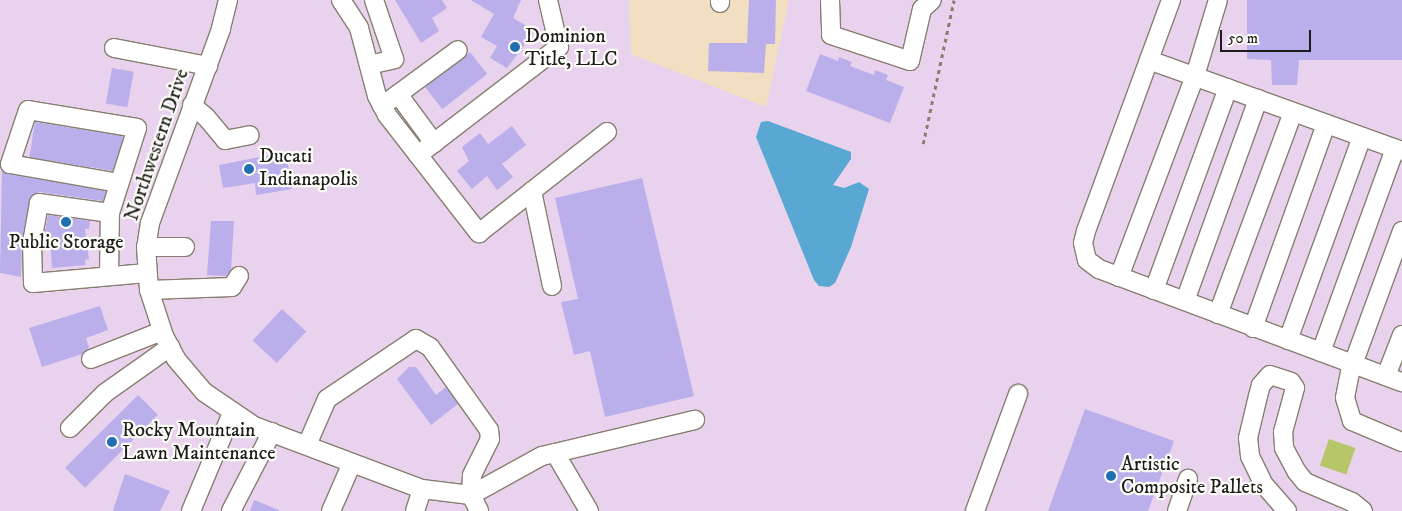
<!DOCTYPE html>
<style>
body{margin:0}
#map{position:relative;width:1402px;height:511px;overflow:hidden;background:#f2dfc1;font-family:"IM FELL DW Pica",serif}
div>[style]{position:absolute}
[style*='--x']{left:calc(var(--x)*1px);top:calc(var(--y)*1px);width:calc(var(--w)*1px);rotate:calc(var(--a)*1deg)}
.built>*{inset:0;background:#e8d2ee}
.green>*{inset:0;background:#b7c669;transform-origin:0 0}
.water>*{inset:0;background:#59a8d3}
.building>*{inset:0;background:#baafeb;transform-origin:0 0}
.path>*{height:2.5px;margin-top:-1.25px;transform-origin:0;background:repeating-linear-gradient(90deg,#877e6e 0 4px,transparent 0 8px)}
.roads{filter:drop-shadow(1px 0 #877e6e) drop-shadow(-1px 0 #877e6e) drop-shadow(0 1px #877e6e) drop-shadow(0 -1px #877e6e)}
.minor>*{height:18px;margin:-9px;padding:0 9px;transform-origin:9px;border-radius:9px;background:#fff}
.dots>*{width:14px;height:14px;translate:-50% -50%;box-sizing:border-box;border:2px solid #fdfcf7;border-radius:50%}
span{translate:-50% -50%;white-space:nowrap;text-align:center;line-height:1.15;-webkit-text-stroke:4.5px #fdfcf7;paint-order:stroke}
.poi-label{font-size:20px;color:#1c1c1c}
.left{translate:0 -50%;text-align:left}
.street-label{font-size:20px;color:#1c1c1c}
.scale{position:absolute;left:1220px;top:30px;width:91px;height:22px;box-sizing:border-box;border:2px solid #1c1c1c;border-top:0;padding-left:6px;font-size:15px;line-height:18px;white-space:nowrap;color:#1c1c1c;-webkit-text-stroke:4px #fdfcf7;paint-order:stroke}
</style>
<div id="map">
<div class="built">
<div style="clip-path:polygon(0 0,629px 0,631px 54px,766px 107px,789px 0,1402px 0,1402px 511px,0 511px)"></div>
</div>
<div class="green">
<div style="left:1329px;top:439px;width:28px;height:28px;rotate:19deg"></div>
</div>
<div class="water">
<div style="clip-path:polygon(768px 121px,851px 152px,851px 159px,833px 185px,844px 188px,859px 182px,869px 189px,851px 247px,835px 283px,829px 287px,819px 286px,814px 280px,756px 137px,761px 122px)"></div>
</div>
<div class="building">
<div style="clip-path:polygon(395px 0,442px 0,447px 8px,432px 18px,439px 31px,421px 43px)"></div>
<div style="clip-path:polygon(471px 0,521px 0,513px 18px,535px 31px,507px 68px,490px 58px,497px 46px,481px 37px,494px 14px)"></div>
<div style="clip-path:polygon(749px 0,776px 0,775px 44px,766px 44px,764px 73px,708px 71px,709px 43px,747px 43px)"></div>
<div style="clip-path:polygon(1247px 0,1402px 0,1402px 60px,1299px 60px,1297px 85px,1272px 85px,1271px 60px,1247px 59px)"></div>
<div style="left:470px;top:52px;width:28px;height:57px;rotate:52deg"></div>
<div style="clip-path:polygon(820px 54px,838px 61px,839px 57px,852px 62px,850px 66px,874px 75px,875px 70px,888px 75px,886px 80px,904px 87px,890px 123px,806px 91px)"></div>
<div style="left:112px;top:68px;width:22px;height:36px;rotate:10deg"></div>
<div style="left:35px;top:122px;width:89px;height:36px;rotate:9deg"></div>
<div style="clip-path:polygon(512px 126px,526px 145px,502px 164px,513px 177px,497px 190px,487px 176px,472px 189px,457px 171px,469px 161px,462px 147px,480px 133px,488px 144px)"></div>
<div style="clip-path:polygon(286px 152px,292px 189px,256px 195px,255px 183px,223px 188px,219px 165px)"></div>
<div style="clip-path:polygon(2px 171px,8px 174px,106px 191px,103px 201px,40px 192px,31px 196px,22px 239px,21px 277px,0 273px)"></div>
<div style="clip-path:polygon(642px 178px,694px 396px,605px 417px,590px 351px,574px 355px,561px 302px,578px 299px,555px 198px)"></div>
<div style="clip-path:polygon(48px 215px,90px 221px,89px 229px,85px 229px,89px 259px,85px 260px,86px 265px,52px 268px,50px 238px,44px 237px)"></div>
<div style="clip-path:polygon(211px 221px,234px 221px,231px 270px,226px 276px,207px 275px)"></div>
<div style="clip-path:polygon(100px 306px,108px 330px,86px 338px,89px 348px,82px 354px,42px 367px,29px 328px)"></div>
<div style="left:282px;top:309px;width:33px;height:43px;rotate:43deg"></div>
<div style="clip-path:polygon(409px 367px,416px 367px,436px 395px,446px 387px,458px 404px,431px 425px,397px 379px)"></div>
<div style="left:138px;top:395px;width:28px;height:103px;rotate:45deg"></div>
<div style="clip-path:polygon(1085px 409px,1174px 441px,1148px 511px,1048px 511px)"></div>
<div style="clip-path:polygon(125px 474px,170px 491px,160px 511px,113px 511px)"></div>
<div style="clip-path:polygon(254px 500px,279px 510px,279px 511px,250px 511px)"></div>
</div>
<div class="path">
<div style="--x:923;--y:144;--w:147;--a:-77.9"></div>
</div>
<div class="roads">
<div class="minor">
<div style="--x:228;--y:0;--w:30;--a:104"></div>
<div style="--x:221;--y:29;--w:207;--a:110.1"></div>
<div style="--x:150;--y:223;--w:24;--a:99"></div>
<div style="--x:146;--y:247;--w:43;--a:86"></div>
<div style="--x:149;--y:290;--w:48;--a:71.9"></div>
<div style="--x:164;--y:336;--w:26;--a:62"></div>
<div style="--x:176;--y:359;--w:43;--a:49.7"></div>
<div style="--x:204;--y:392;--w:60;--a:34.2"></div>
<div style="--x:254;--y:426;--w:179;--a:20.6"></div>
<div style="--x:422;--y:489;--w:49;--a:7"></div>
<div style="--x:341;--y:0;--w:33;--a:57"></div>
<div style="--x:359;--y:28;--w:70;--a:75.2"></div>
<div style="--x:377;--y:96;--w:21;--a:62"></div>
<div style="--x:387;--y:115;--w:150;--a:52.1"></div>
<div style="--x:479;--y:233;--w:163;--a:-38.3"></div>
<div style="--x:830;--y:0;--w:35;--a:88"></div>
<div style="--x:831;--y:35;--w:83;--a:18.2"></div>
<div style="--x:910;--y:61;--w:53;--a:-77"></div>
<div style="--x:922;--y:9;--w:13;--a:-42"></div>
<div style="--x:1171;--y:0;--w:246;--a:110.2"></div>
<div style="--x:1086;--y:231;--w:12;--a:104"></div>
<div style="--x:1083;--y:243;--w:17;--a:77"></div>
<div style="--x:1087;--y:260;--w:15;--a:37"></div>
<div style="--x:1099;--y:269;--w:323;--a:20.5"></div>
<div style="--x:720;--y:3;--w:3;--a:-90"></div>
<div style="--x:114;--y:48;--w:96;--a:10.8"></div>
<div style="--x:1149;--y:60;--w:269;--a:19.8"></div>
<div style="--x:369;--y:65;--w:26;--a:-13"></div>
<div style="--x:394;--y:59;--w:62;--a:-108.7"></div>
<div style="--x:398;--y:94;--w:61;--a:53.7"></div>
<div style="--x:192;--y:105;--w:18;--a:41"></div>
<div style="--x:206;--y:117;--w:30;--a:50"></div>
<div style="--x:225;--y:140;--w:25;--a:-11"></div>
<div style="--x:382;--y:106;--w:94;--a:-36.4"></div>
<div style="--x:418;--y:155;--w:178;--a:-37.5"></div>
<div style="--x:559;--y:47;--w:48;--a:-103.2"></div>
<div style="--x:532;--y:191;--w:97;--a:78.1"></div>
<div style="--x:110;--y:213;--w:89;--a:-72.4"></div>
<div style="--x:137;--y:128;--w:110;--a:-170.6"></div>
<div style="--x:28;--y:110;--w:57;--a:108.4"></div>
<div style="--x:10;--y:164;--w:111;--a:9.9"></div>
<div style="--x:1402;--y:231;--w:150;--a:110.2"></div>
<div style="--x:1350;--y:372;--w:26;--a:101"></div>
<div style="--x:1345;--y:398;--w:24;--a:73"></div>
<div style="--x:1352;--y:421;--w:54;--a:22.8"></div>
<div style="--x:146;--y:247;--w:39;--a:0"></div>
<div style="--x:109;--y:274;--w:61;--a:-89.1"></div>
<div style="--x:110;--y:213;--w:72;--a:-172"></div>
<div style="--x:39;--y:203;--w:39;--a:100"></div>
<div style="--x:32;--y:241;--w:42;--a:88.6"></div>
<div style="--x:33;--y:283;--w:114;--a:-5"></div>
<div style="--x:1119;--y:277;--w:215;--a:-69.3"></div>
<div style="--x:1195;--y:76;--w:79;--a:-73.2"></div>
<div style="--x:149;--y:290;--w:83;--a:-2.1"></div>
<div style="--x:232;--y:287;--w:13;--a:-58"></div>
<div style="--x:1154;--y:290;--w:215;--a:-69.9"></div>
<div style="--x:1185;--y:301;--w:215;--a:-70.1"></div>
<div style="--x:1218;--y:314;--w:215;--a:-69.6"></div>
<div style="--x:1253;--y:328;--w:217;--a:-70.3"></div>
<div style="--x:1288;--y:340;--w:216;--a:-70"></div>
<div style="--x:1321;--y:352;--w:216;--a:-70"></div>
<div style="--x:91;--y:359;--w:76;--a:-21.5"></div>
<div style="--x:1386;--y:376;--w:44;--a:-68.7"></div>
<div style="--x:70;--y:428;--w:49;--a:-45"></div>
<div style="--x:105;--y:393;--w:80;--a:-35.3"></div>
<div style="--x:307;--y:445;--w:50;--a:-66.5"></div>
<div style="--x:327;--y:399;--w:107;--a:-34"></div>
<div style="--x:416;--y:339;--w:16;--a:30"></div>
<div style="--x:430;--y:347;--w:102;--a:54.6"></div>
<div style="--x:489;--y:430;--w:9;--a:84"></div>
<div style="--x:490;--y:439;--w:40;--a:116.6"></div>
<div style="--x:472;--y:475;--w:20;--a:93"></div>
<div style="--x:471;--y:495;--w:18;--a:63"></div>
<div style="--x:555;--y:453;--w:144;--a:-13.3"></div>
<div style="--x:471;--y:495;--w:81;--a:-28.8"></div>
<div style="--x:542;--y:456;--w:13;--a:-13"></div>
<div style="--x:555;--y:453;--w:67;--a:59.6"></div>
<div style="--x:191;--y:511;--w:106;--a:-67.3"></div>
<div style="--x:231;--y:511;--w:89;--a:-62.6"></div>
<div style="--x:331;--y:511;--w:52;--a:-66.4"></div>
<div style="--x:415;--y:511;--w:23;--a:-72"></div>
<div style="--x:975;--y:511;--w:125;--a:-69.8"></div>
<div style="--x:1177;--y:511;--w:34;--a:-71"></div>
<div style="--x:1287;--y:511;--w:35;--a:-131"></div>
<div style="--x:1264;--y:485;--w:32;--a:-116"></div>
<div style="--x:1250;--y:456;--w:18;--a:-96"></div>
<div style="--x:1248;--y:438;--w:43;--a:-76.6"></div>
<div style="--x:1258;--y:396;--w:11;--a:-75"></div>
<div style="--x:1261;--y:385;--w:13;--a:-48"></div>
<div style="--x:1270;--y:375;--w:22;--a:18"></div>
<div style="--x:1291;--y:382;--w:7;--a:56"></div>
<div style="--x:1295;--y:388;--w:46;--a:105.3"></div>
<div style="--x:1283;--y:432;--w:16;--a:86"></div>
<div style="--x:1284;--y:448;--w:27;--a:62"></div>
<div style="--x:1297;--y:472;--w:13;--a:51"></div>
<div style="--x:1305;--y:482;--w:51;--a:23.1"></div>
<div style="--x:1352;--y:502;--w:14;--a:39"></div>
</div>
</div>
<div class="dots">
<div style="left:515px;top:47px;background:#1f6fb2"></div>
<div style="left:249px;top:169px;background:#1f6fb2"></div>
<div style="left:66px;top:222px;background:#1f6fb2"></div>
<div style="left:112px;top:442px;background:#1f6fb2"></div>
<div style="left:1111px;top:476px;background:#1f6fb2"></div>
</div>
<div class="poi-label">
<span class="left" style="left:525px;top:48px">Dominion<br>Title, LLC</span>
<span class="left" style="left:259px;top:168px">Ducati<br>Indianapolis</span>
<span style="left:66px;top:242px">Public Storage</span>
<span class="left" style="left:122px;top:442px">Rocky Mountain<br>Lawn Maintenance</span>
<span class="left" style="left:1121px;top:476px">Artistic<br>Composite Pallets</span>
</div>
<div class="street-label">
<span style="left:157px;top:145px;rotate:-71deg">Northwestern Drive</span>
</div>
<div class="scale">50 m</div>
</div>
